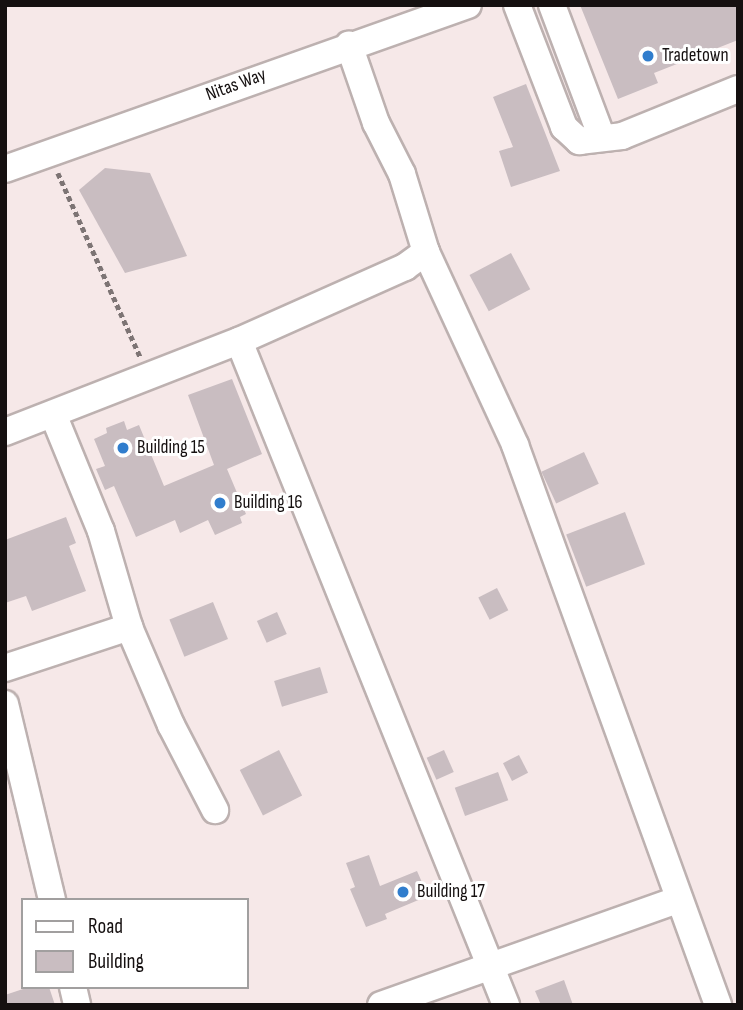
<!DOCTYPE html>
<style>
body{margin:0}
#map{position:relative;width:743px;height:1010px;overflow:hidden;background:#f6e8e8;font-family:"Sofia Sans Condensed",sans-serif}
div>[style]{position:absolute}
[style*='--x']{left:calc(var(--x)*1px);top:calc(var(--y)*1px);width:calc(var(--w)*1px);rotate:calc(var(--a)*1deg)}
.building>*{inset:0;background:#c9bdc1;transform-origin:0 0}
.path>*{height:4.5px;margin-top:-2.25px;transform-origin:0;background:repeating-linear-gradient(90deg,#7d7474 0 5px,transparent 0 8.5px)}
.roads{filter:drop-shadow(2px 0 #bdb1b0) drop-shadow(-2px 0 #bdb1b0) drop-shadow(0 2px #bdb1b0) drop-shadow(0 -2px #bdb1b0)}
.minor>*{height:26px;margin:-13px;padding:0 13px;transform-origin:13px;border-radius:13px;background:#fff}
.dots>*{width:19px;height:19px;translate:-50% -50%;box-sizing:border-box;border:4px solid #fff;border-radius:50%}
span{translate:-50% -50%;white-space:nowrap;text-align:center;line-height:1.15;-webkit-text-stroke:6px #fff;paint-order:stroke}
.poi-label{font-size:19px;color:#151010}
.left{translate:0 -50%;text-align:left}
.street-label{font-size:19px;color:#151010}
.frame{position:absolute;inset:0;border:7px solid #151010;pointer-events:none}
.legend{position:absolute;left:21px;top:898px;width:228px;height:91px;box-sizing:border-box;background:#fff;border:2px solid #a19f9f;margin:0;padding:9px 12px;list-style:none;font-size:21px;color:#151010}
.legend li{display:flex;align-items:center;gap:14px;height:35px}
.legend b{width:35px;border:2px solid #a19f9f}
</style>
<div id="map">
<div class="building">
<div style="clip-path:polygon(580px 5px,738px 5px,738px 40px,654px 73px,658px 83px,618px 99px)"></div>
<div style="clip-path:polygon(526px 84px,560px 171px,511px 187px,499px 151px,513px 147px,493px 97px)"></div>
<div style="clip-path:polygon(105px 168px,150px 173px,187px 256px,125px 273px,79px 190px)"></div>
<div style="left:511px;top:253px;width:41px;height:47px;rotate:62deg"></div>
<div style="clip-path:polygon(232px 379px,262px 454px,227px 469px,246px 514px,240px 517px,242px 523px,215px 535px,208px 520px,180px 533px,175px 520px,136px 537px,114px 486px,105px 490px,96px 469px,105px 466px,94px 439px,107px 433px,106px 428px,124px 421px,127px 430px,139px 425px,164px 486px,214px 465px,188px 395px)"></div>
<div style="left:584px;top:452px;width:35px;height:47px;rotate:65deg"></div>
<div style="left:625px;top:512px;width:56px;height:63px;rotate:69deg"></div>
<div style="clip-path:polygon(66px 517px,76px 543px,69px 546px,86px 591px,32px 611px,26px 596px,5px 603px,5px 540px)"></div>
<div style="left:497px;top:588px;width:25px;height:21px;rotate:63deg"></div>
<div style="left:213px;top:602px;width:40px;height:47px;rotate:68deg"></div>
<div style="left:277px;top:612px;width:24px;height:22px;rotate:66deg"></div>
<div style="left:320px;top:667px;width:27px;height:48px;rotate:73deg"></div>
<div style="left:279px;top:750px;width:51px;height:44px;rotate:63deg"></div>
<div style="left:444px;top:750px;width:24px;height:19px;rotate:66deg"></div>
<div style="left:519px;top:755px;width:20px;height:18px;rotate:63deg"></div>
<div style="left:498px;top:772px;width:30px;height:46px;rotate:70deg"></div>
<div style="clip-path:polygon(369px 855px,380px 886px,417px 871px,428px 896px,385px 914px,387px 919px,366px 927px,350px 889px,355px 887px,346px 863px)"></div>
<div style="clip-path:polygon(564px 980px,573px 1005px,541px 1005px,535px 991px)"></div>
<div style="clip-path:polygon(29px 987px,49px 987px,55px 1005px,5px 1005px,5px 995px)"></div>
</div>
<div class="path">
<div style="--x:58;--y:173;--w:201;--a:65.9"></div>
</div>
<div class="roads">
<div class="minor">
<div style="--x:517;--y:5;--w:131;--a:68.9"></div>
<div style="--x:564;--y:127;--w:21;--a:43"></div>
<div style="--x:579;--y:141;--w:43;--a:-6.6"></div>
<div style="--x:622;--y:136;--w:125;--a:-22.1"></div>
<div style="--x:552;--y:5;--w:142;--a:69.4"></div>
<div style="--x:5;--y:169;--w:491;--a:-19.5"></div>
<div style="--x:426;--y:252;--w:213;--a:65.2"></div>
<div style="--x:515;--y:445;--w:596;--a:70.07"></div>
<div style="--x:239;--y:341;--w:716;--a:68.09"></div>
<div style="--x:53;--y:414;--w:126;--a:67.7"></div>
<div style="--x:101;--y:531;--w:100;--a:73.7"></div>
<div style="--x:129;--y:627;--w:107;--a:66.8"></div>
<div style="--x:171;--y:725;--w:96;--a:62.6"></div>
<div style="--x:5;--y:432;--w:251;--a:-21.3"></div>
<div style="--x:239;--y:341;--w:182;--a:-24"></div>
<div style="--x:405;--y:267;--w:26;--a:-36"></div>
<div style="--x:426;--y:252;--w:82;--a:-107.1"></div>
<div style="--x:402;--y:174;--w:57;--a:-117"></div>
<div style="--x:376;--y:123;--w:83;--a:-109.1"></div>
<div style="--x:5;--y:668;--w:131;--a:-18.3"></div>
<div style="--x:5;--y:704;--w:202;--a:76.5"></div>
<div style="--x:73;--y:987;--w:18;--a:77"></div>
<div style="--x:381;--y:1005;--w:315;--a:-19.5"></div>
</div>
</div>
<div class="dots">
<div style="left:648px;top:56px;background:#307dcd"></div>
<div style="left:123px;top:448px;background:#307dcd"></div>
<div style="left:220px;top:503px;background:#307dcd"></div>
<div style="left:403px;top:892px;background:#307dcd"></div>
</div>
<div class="poi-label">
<span class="left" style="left:662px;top:56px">Tradetown</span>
<span class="left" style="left:137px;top:448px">Building 15</span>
<span class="left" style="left:234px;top:503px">Building 16</span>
<span class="left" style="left:417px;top:892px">Building 17</span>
</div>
<div class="street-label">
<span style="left:236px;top:85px;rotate:-20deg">Nitas Way</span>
</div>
<div class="frame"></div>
<ul class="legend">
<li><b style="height:9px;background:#fff"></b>Road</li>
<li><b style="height:19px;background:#c9bdc1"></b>Building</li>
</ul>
</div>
